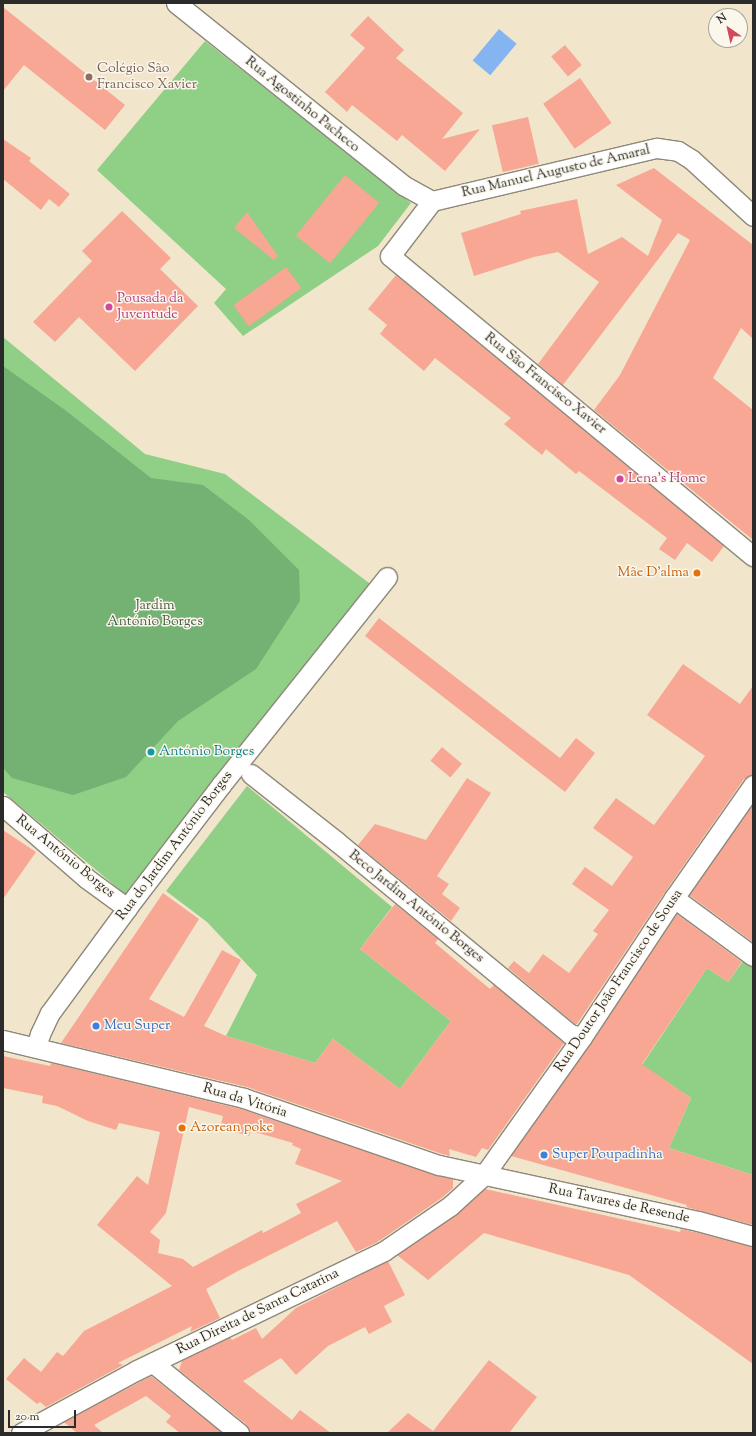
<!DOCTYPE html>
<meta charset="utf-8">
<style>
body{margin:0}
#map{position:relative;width:756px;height:1436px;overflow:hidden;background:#f1e6cb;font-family:"Sorts Mill Goudy",serif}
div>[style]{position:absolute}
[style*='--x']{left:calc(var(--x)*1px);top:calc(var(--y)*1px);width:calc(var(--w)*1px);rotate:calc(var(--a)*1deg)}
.green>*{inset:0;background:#8fcf86}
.forest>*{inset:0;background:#73b273}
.water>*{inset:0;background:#84b5f0;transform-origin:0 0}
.building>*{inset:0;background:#f8a794;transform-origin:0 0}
.roads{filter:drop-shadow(1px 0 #8e887b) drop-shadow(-1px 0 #8e887b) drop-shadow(0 1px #8e887b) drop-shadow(0 -1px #8e887b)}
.street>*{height:19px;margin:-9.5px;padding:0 9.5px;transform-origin:9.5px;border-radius:9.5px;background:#fff}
.dots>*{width:11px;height:11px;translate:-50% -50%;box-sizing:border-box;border:2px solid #fbf7ec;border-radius:50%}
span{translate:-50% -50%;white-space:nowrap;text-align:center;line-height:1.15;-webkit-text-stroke:3px #fbf7ec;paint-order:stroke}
.education-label{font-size:14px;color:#785e54}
.left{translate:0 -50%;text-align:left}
.street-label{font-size:14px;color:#2b2b2b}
.hotel-label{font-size:14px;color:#b23c85}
.food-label{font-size:14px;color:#c56008}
.right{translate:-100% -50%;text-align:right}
.park-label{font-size:14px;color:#495c46}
.culture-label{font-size:14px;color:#0d838f}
.shop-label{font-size:14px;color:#366cbe}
.frame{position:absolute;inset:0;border:4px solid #2b2b2b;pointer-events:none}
.north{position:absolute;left:708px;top:8px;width:40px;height:40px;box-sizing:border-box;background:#fbf7ec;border:1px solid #a8a59f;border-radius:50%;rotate:326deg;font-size:11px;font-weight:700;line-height:16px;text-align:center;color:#2b2b2b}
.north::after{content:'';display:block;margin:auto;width:14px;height:18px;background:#d1495b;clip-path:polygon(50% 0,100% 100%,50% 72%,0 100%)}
.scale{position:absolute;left:8px;top:1410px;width:68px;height:18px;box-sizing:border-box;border:2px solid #2b2b2b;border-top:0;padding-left:5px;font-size:12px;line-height:14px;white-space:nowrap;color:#2b2b2b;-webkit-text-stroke:3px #fbf7ec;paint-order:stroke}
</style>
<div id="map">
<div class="green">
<div style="clip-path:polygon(205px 41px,411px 203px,378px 246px,243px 336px,214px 303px,226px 289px,97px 170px)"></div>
<div style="clip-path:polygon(3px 337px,145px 454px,225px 474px,373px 586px,126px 895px,3px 792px)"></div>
<div style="clip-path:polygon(247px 786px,392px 907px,360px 949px,451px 1021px,400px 1089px,333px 1039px,315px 1063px,226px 1036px,257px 975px,207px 922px,166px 891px)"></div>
<div style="clip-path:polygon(744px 960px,753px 967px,753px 1175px,669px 1148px,691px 1098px,642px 1065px,707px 968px,728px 982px)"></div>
</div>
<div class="forest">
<div style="clip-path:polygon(3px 366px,65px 410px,151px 478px,203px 485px,249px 520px,299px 570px,300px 601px,256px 669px,178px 721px,126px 777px,73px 795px,12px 778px,3px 768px)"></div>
</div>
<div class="water">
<div style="left:499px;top:29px;width:23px;height:41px;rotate:40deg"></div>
</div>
<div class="building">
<div style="clip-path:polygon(3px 7px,125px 105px,105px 130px,24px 65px,3px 91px)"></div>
<div style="clip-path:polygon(368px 16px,404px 50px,396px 58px,463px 113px,442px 139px,480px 129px,445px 171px,402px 135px,397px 141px,352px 105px,347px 112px,325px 92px,365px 48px,350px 35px)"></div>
<div style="left:565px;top:45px;width:26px;height:18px;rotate:50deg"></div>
<div style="left:580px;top:78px;width:55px;height:45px;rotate:55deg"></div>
<div style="left:528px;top:117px;width:48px;height:37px;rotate:77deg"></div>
<div style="clip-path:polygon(3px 139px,31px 158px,29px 161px,70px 194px,59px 207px,49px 199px,41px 210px,3px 179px)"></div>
<div style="clip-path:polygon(654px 168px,753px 245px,753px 339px,741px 328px,713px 378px,753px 410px,753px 540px,594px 410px,620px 375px,690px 240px,678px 233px,563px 385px,538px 364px,599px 282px,558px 252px,534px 257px,474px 276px,461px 233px,521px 214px,520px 211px,577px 199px,588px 254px,622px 237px,648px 256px,662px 220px,616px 185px)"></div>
<div style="left:345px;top:175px;width:44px;height:78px;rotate:39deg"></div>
<div style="clip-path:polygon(122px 211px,171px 258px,160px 269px,198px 306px,135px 371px,79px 317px,55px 342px,33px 322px,92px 261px,82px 251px)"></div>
<div style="clip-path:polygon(247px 212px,278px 256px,274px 260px,234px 228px)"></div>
<div style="left:286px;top:267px;width:26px;height:65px;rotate:54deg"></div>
<div style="clip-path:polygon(396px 275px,724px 546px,712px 562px,687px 543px,675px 560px,659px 549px,667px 538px,579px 471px,576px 474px,546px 449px,542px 455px,504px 424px,511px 418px,435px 358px,424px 371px,380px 334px,387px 325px,368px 309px)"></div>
<div style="clip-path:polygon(379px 618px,560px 758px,576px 738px,595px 753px,565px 792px,365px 636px)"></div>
<div style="clip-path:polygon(683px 664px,740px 704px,753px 686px,753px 774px,744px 779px,665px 892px,577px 1024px,575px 1024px,508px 968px,514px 961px,529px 973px,543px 954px,569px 973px,598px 934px,593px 931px,609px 910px,572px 884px,585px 867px,612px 886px,633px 857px,593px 828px,616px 798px,654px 825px,705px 756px,647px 715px)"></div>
<div style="left:442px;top:747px;width:26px;height:18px;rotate:40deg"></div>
<div style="clip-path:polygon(467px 778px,491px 793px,437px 876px,449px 884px,442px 894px,460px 908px,451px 921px,358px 845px,375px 824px,426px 840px)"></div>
<div style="clip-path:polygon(753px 804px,753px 942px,689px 895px)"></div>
<div style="clip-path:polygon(3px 830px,36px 852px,3px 899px)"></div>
<div style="clip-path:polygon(163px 893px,199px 919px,149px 999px,184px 1017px,222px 950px,241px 960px,204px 1026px,226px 1036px,315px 1063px,333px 1039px,400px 1089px,451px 1021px,360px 949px,395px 904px,438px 939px,435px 943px,490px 989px,494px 985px,564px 1043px,488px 1150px,482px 1148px,476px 1157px,449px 1149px,450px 1156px,442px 1154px,247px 1087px,61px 1043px)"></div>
<div style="clip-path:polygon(677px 914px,742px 962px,728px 982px,707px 968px,642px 1064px,691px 1098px,669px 1148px,753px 1175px,753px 1225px,686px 1207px,687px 1205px,511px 1156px,591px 1043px)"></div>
<div style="clip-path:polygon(evenodd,3px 1056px,50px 1066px,51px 1063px,241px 1109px,436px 1175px,453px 1179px,453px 1188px,443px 1197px,379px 1241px,378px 1240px,378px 1242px,356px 1252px,337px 1221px,236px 1272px,206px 1289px,220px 1318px,190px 1332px,192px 1326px,118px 1363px,123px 1365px,46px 1407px,40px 1402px,37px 1404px,6px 1379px,24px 1358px,41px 1372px,57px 1352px,63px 1356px,84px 1331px,172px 1286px,97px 1225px,137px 1176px,148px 1185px,160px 1132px,119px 1123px,116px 1130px,88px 1121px,57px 1106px,42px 1103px,43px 1096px,3px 1088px,3px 1056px,189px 1107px,223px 1116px,220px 1128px,249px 1136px,251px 1131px,293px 1143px,292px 1145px,301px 1149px,295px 1164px,342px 1181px,296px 1204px,301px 1213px,263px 1233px,262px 1230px,193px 1267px,183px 1259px,158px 1253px,160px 1240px,150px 1232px,166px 1213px,189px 1107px)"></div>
<div style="clip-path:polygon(485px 1189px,680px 1232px,681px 1229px,695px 1232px,753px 1247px,753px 1364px,629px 1275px,484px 1233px,428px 1280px,397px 1255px,456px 1215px)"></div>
<div style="clip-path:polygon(388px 1261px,405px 1295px,384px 1306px,392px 1322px,369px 1334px,365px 1327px,328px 1346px,296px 1375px,281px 1358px,243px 1381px,292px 1420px,300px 1410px,331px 1433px,250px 1433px,246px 1424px,179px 1370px,182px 1361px,230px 1337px,232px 1340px,256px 1328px,262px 1339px,296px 1308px)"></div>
<div style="clip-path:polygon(489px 1360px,537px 1397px,509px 1433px,387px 1433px,408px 1413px,433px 1431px)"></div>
<div style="clip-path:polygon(151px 1376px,222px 1433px,180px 1433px,166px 1422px,171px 1416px,146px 1396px,94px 1425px,103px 1433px,77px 1433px,64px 1422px)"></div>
</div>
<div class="roads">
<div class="street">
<div style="--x:176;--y:3;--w:291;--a:38.7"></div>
<div style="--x:403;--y:185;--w:33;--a:29"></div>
<div style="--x:432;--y:201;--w:69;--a:127.4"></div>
<div style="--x:390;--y:256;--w:471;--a:39.6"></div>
<div style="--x:432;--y:201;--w:231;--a:-13.3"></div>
<div style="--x:657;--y:148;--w:21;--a:8"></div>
<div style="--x:678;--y:151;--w:15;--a:32"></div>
<div style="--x:691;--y:159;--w:84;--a:42.6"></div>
<div style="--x:251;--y:774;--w:108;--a:38.2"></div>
<div style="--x:336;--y:841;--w:303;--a:39.5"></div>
<div style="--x:570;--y:1034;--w:12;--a:14"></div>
<div style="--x:3;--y:806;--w:110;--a:40.9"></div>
<div style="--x:86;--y:878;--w:51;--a:36.2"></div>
<div style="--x:674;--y:898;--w:98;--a:36.3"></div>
<div style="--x:3;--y:1040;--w:248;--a:13.5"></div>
<div style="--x:244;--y:1098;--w:206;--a:19"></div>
<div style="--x:439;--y:1165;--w:265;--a:12.2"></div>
<div style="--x:698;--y:1221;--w:57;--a:15.3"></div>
<div style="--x:36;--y:1047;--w:14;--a:-73"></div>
<div style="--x:40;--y:1034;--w:23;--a:-65"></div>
<div style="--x:50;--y:1013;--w:130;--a:-53.7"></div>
<div style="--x:127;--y:908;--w:155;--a:-52.6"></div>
<div style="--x:221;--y:785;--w:266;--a:-51.4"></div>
<div style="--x:153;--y:1363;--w:111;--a:39.1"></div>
<div style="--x:21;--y:1433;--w:132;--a:-28.5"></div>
<div style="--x:137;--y:1370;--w:274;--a:-25.7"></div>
<div style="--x:384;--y:1251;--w:80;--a:-34.3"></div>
<div style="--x:450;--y:1206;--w:46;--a:-42.4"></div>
<div style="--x:484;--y:1175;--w:169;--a:-54.6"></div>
<div style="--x:582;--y:1037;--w:167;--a:-56.5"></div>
<div style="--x:674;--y:898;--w:138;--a:-55"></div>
</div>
</div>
<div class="dots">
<div style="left:89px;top:77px;background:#8d6e63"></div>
<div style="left:109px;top:307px;background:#d1479c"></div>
<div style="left:620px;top:479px;background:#d1479c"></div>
<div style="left:697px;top:573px;background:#e8710a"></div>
<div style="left:151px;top:752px;background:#0f9aa8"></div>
<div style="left:96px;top:1026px;background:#3f7fe0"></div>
<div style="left:182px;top:1128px;background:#e8710a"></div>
<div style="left:544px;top:1155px;background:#3f7fe0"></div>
</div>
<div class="education-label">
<span class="left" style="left:97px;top:77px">Colégio São<br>Francisco Xavier</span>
</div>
<div class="street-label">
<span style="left:302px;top:105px;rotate:39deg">Rua Agostinho Pacheco</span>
<span style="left:556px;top:172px;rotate:-13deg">Rua Manuel Augusto de Amaral</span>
<span style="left:545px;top:384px;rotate:39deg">Rua São Francisco Xavier</span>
<span style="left:175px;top:846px;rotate:-53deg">Rua do Jardim António Borges</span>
<span style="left:65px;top:857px;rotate:39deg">Rua António Borges</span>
<span style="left:416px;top:907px;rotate:39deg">Beco Jardim António Borges</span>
<span style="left:619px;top:981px;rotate:-56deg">Rua Doutor João Francisco de Sousa</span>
<span style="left:245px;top:1101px;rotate:17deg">Rua da Vitória</span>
<span style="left:619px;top:1204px;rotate:12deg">Rua Tavares de Resende</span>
<span style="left:258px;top:1312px;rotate:-26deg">Rua Direita de Santa Catarina</span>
</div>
<div class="hotel-label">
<span class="left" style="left:117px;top:307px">Pousada da<br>Juventude</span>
<span class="left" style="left:628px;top:479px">Lena's Home</span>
</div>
<div class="food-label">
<span class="right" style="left:689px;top:573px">Mãe D’alma</span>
<span class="left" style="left:190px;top:1128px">Azorean poke</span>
</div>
<div class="park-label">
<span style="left:155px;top:614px">Jardim<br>António Borges</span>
</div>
<div class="culture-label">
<span class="left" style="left:159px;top:752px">António Borges</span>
</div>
<div class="shop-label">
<span class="left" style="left:104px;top:1026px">Meu Super</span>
<span class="left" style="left:552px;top:1155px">Super Poupadinha</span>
</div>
<div class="frame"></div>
<div class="north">N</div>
<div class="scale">20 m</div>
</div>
